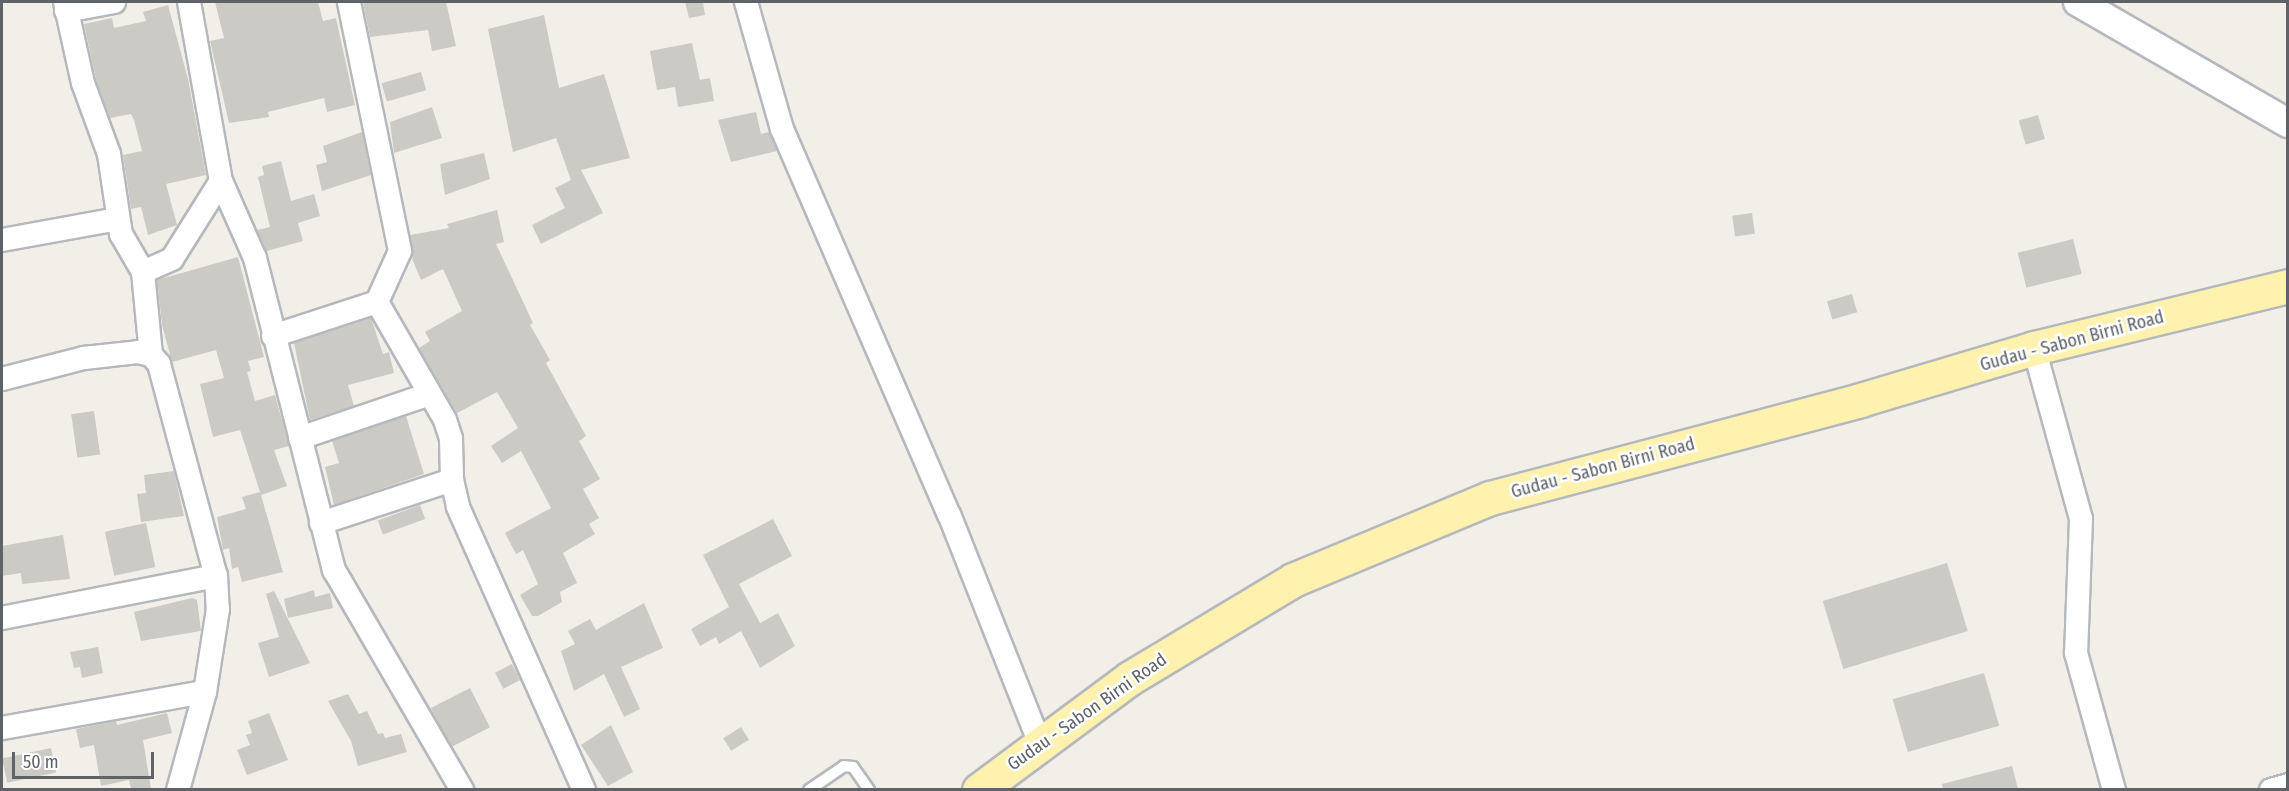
<!DOCTYPE html>
<style>
body{margin:0}
#map{position:relative;width:2289px;height:791px;overflow:hidden;background:#f1efe8;font-family:"Fira Sans Condensed",sans-serif}
div>[style]{position:absolute}
[style*='--x']{left:calc(var(--x)*1px);top:calc(var(--y)*1px);width:calc(var(--w)*1px);rotate:calc(var(--a)*1deg)}
.building>*{inset:0;background:#cccac5;transform-origin:0 0}
.roads{filter:drop-shadow(2px 0 #b5b8bc) drop-shadow(-2px 0 #b5b8bc) drop-shadow(0 2px #b5b8bc) drop-shadow(0 -2px #b5b8bc)}
.service>*{height:10px;margin:-5px;padding:0 5px;transform-origin:5px;border-radius:5px;background:#fff}
.minor>*{height:22px;margin:-11px;padding:0 11px;transform-origin:11px;border-radius:11px;background:#fff}
.tertiary>*{height:28px;margin:-14px;padding:0 14px;transform-origin:14px;border-radius:14px;background:#fff}
.primary>*{height:33px;margin:-16.5px;padding:0 16.5px;transform-origin:16.5px;border-radius:16.5px;background:#fff2af}
span{translate:-50% -50%;white-space:nowrap;text-align:center;line-height:1.15;-webkit-text-stroke:5px #fff;paint-order:stroke}
.street-label{font-size:18px;color:#5f6368}
.frame{position:absolute;inset:0;border:3px solid #5f6368;pointer-events:none}
.scale{position:absolute;left:12px;top:752px;width:142px;height:27px;box-sizing:border-box;border:3px solid #5f6368;border-top:0;padding-left:8px;font-size:18px;line-height:21px;white-space:nowrap;color:#5f6368;-webkit-text-stroke:4px #fff;paint-order:stroke}
</style>
<div id="map">
<div class="building">
<div style="clip-path:polygon(215px 2px,318px 2px,323px 21px,336px 18px,355px 105px,327px 112px,324px 98px,268px 112px,269px 117px,229px 123px,210px 41px,224px 38px)"></div>
<div style="clip-path:polygon(363px 2px,446px 2px,456px 46px,432px 51px,428px 30px,370px 37px)"></div>
<div style="clip-path:polygon(685px 2px,703px 2px,705px 15px,689px 18px)"></div>
<div style="clip-path:polygon(168px 5px,188px 79px,206px 175px,166px 184px,177px 225px,148px 235px,141px 207px,131px 209px,123px 155px,142px 151px,134px 120px,131px 114px,110px 118px,96px 79px,84px 24px,112px 18px,114px 28px,146px 21px,143px 12px)"></div>
<div style="clip-path:polygon(544px 15px,559px 88px,604px 74px,630px 158px,581px 170px,603px 213px,541px 244px,532px 225px,565px 208px,555px 188px,571px 180px,556px 138px,513px 152px,488px 29px)"></div>
<div style="clip-path:polygon(692px 43px,700px 80px,710px 78px,714px 101px,678px 107px,675px 87px,657px 90px,650px 51px)"></div>
<div style="left:421px;top:72px;width:19px;height:41px;rotate:74deg"></div>
<div style="clip-path:polygon(432px 107px,442px 138px,394px 153px,390px 122px)"></div>
<div style="clip-path:polygon(756px 112px,761px 134px,769px 132px,777px 151px,731px 162px,718px 120px)"></div>
<div style="left:2038px;top:115px;width:25px;height:20px;rotate:74deg"></div>
<div style="clip-path:polygon(362px 132px,371px 175px,322px 191px,316px 165px,327px 162px,323px 146px)"></div>
<div style="clip-path:polygon(484px 153px,490px 179px,445px 195px,440px 164px)"></div>
<div style="clip-path:polygon(281px 161px,291px 201px,314px 194px,320px 216px,298px 223px,303px 241px,267px 251px,257px 230px,270px 227px,258px 177px,264px 175px,262px 166px)"></div>
<div style="clip-path:polygon(497px 210px,504px 242px,496px 244px,533px 323px,530px 325px,550px 360px,546px 363px,586px 436px,579px 441px,600px 479px,583px 489px,599px 518px,589px 524px,595px 534px,563px 553px,577px 583px,560px 592px,562px 602px,538px 616px,532px 616px,520px 595px,538px 584px,523px 550px,516px 554px,505px 533px,551px 508px,521px 451px,502px 463px,491px 446px,518px 428px,497px 392px,457px 413px,419px 348px,430px 341px,425px 332px,462px 311px,443px 269px,421px 280px,413px 261px,410px 235px,449px 228px,447px 224px)"></div>
<div style="left:1752px;top:213px;width:21px;height:20px;rotate:82deg"></div>
<div style="left:2073px;top:239px;width:36px;height:57px;rotate:76deg"></div>
<div style="clip-path:polygon(238px 257px,264px 357px,248px 361px,251px 371px,247px 372px,255px 401px,275px 395px,289px 446px,274px 450px,287px 486px,261px 495px,283px 572px,242px 582px,238px 567px,232px 569px,229px 548px,223px 550px,217px 517px,246px 509px,242px 497px,260px 492px,240px 430px,213px 437px,200px 384px,224px 378px,216px 350px,172px 362px,162px 325px,157px 280px)"></div>
<div style="left:1852px;top:294px;width:19px;height:26px;rotate:74deg"></div>
<div style="clip-path:polygon(371px 318px,383px 354px,389px 352px,394px 373px,348px 385px,354px 406px,310px 420px,294px 343px)"></div>
<div style="left:94px;top:411px;width:44px;height:23px;rotate:82deg"></div>
<div style="clip-path:polygon(406px 416px,424px 474px,334px 505px,325px 467px,339px 463px,332px 441px)"></div>
<div style="clip-path:polygon(174px 471px,184px 516px,141px 522px,137px 494px,146px 493px,144px 475px)"></div>
<div style="left:420px;top:505px;width:15px;height:45px;rotate:70deg"></div>
<div style="clip-path:polygon(773px 519px,792px 556px,739px 584px,760px 623px,778px 613px,795px 646px,760px 668px,741px 631px,719px 644px,716px 637px,700px 646px,691px 629px,729px 607px,703px 555px)"></div>
<div style="left:146px;top:523px;width:45px;height:42px;rotate:78deg"></div>
<div style="clip-path:polygon(63px 535px,70px 579px,22px 584px,21px 573px,2px 576px,2px 546px)"></div>
<div style="left:1947px;top:563px;width:71px;height:130px;rotate:73deg"></div>
<div style="clip-path:polygon(314px 590px,315px 597px,330px 593px,333px 608px,288px 618px,284px 599px)"></div>
<div style="clip-path:polygon(274px 591px,310px 663px,269px 677px,258px 643px,279px 637px,266px 594px)"></div>
<div style="clip-path:polygon(192px 598px,197px 600px,201px 631px,141px 641px,134px 612px)"></div>
<div style="clip-path:polygon(644px 603px,663px 648px,621px 667px,640px 709px,624px 717px,604px 674px,574px 691px,561px 651px,575px 644px,568px 631px,590px 619px,596px 630px)"></div>
<div style="clip-path:polygon(98px 647px,103px 673px,82px 678px,80px 667px,74px 668px,70px 652px)"></div>
<div style="left:512px;top:664px;width:18px;height:19px;rotate:63deg"></div>
<div style="left:1984px;top:673px;width:55px;height:95px;rotate:74deg"></div>
<div style="left:470px;top:688px;width:44px;height:44px;rotate:63deg"></div>
<div style="clip-path:polygon(348px 694px,359px 714px,367px 711px,378px 734px,383px 733px,385px 738px,401px 734px,407px 752px,358px 766px,351px 741px,328px 701px)"></div>
<div style="clip-path:polygon(167px 713px,172px 733px,143px 740px,151px 789px,131px 789px,129px 780px,101px 786px,94px 745px,80px 748px,76px 729px,116px 721px,117px 725px)"></div>
<div style="clip-path:polygon(269px 713px,288px 760px,247px 775px,237px 750px,250px 745px,246px 735px,252px 733px,248px 721px)"></div>
<div style="clip-path:polygon(611px 725px,633px 772px,608px 786px,581px 745px)"></div>
<div style="left:741px;top:727px;width:15px;height:21px;rotate:58deg"></div>
<div style="left:51px;top:748px;width:25px;height:50px;rotate:78deg"></div>
<div style="clip-path:polygon(2012px 766px,2018px 789px,1943px 789px,1942px 784px)"></div>
</div>
<div class="roads">
<div class="service">
<div style="--x:809;--y:790;--w:42;--a:-34.4"></div>
<div style="--x:844;--y:766;--w:9;--a:6"></div>
<div style="--x:853;--y:767;--w:28;--a:55"></div>
</div>
<div class="minor">
<div style="--x:65;--y:2;--w:83;--a:77.5"></div>
<div style="--x:83;--y:83;--w:76;--a:69.9"></div>
<div style="--x:109;--y:154;--w:81;--a:81.5"></div>
<div style="--x:121;--y:234;--w:44;--a:59.9"></div>
<div style="--x:189;--y:2;--w:182;--a:79.9"></div>
<div style="--x:221;--y:181;--w:84;--a:66.2"></div>
<div style="--x:255;--y:258;--w:322;--a:75.8"></div>
<div style="--x:334;--y:570;--w:255;--a:59.8"></div>
<div style="--x:746;--y:2;--w:132;--a:74.2"></div>
<div style="--x:782;--y:129;--w:420;--a:66.6"></div>
<div style="--x:949;--y:514;--w:247;--a:68.4"></div>
<div style="--x:66;--y:11;--w:49;--a:-10.6"></div>
<div style="--x:2;--y:240;--w:117;--a:-10.3"></div>
<div style="--x:377;--y:302;--w:136;--a:60"></div>
<div style="--x:445;--y:420;--w:20;--a:72"></div>
<div style="--x:451;--y:439;--w:41;--a:88.6"></div>
<div style="--x:452;--y:480;--w:28;--a:77"></div>
<div style="--x:458;--y:507;--w:310;--a:66"></div>
<div style="--x:273;--y:336;--w:109;--a:-18.1"></div>
<div style="--x:377;--y:302;--w:56;--a:-65.7"></div>
<div style="--x:400;--y:251;--w:254;--a:-101.6"></div>
<div style="--x:2034;--y:348;--w:177;--a:74.6"></div>
<div style="--x:2081;--y:519;--w:134;--a:92.1"></div>
<div style="--x:2076;--y:653;--w:142;--a:74.5"></div>
<div style="--x:151;--y:355;--w:83;--a:-95.5"></div>
<div style="--x:143;--y:272;--w:32;--a:-24"></div>
<div style="--x:172;--y:259;--w:92;--a:-57.9"></div>
<div style="--x:2;--y:379;--w:85;--a:-14.4"></div>
<div style="--x:84;--y:358;--w:54;--a:-6.3"></div>
<div style="--x:138;--y:352;--w:13;--a:13"></div>
<div style="--x:151;--y:355;--w:12;--a:48"></div>
<div style="--x:159;--y:364;--w:220;--a:75"></div>
<div style="--x:216;--y:576;--w:33;--a:87"></div>
<div style="--x:218;--y:609;--w:84;--a:98.9"></div>
<div style="--x:205;--y:692;--w:102;--a:105.4"></div>
<div style="--x:300;--y:438;--w:134;--a:-18.7"></div>
<div style="--x:321;--y:523;--w:138;--a:-18.2"></div>
<div style="--x:2;--y:618;--w:218;--a:-11.1"></div>
<div style="--x:2;--y:728;--w:206;--a:-10.1"></div>
<div style="--x:2271;--y:790;--w:18;--a:-16"></div>
</div>
<div class="tertiary">
<div style="--x:2078;--y:2;--w:242;--a:30"></div>
</div>
<div class="primary">
<div style="--x:979;--y:790;--w:188;--a:-36.6"></div>
<div style="--x:1130;--y:678;--w:190;--a:-31"></div>
<div style="--x:1293;--y:580;--w:213;--a:-22.6"></div>
<div style="--x:1490;--y:498;--w:383;--a:-14.8"></div>
<div style="--x:1860;--y:400;--w:182;--a:-16.6"></div>
<div style="--x:2034;--y:348;--w:261;--a:-13.7"></div>
</div>
</div>
<div class="street-label">
<span style="left:2072px;top:341px;rotate:-15deg">Gudau - Sabon Birni Road</span>
<span style="left:1603px;top:468px;rotate:-15deg">Gudau - Sabon Birni Road</span>
<span style="left:1087px;top:712px;rotate:-35deg">Gudau - Sabon Birni Road</span>
</div>
<div class="frame"></div>
<div class="scale">50 m</div>
</div>
